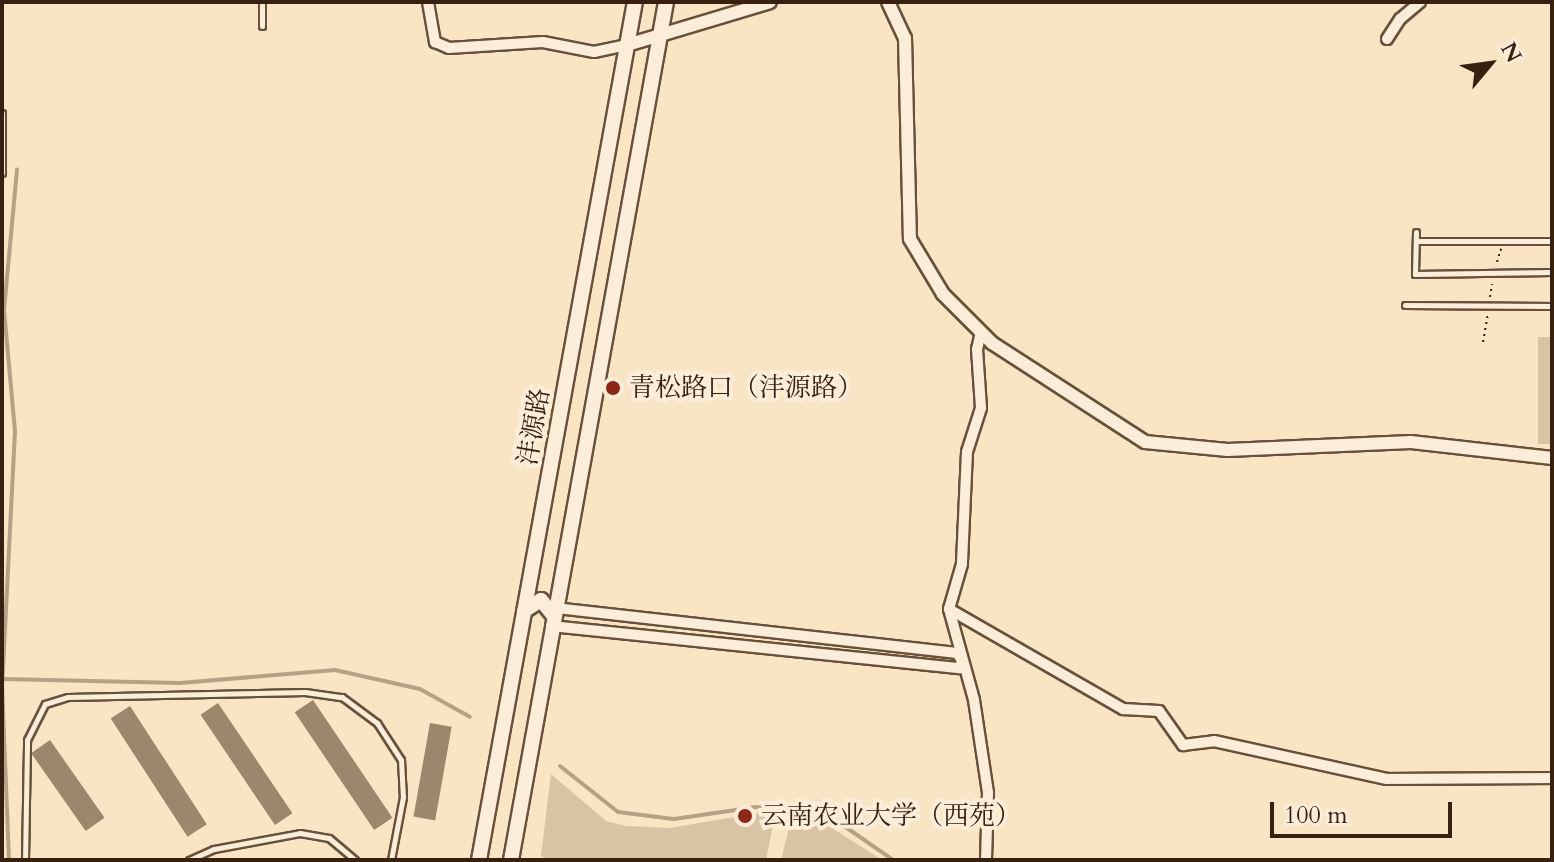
<!DOCTYPE html>
<meta charset="utf-8">
<style>
body{margin:0}
#map{position:relative;width:1554px;height:862px;overflow:hidden;background:#f9e4c3;font-family:Cardo,"Noto Serif SC",serif}
div>[style]{position:absolute}
[style*='--x']{left:calc(var(--x)*1px);top:calc(var(--y)*1px);width:calc(var(--w)*1px);rotate:calc(var(--a)*1deg)}
.green>*{inset:0;background:#d8c3a4;transform-origin:0 0}
.stream>*{height:4px;margin:-2px;padding:0 2px;transform-origin:2px;border-radius:2px;background:#b7a185}
.building>*{inset:0;background:#9c866c;transform-origin:0 0}
.path>*{height:2px;margin-top:-1px;transform-origin:0;background:repeating-linear-gradient(90deg,#38200e 0 2px,transparent 0 6px)}
.roads{filter:drop-shadow(2px 0 #68513b) drop-shadow(-2px 0 #68513b) drop-shadow(0 2px #68513b) drop-shadow(0 -2px #68513b)}
.service>*{height:5px;margin:-2.5px;padding:0 2.5px;transform-origin:2.5px;border-radius:2.5px;background:#fbedd8}
.minor>*{height:10px;margin:-5px;padding:0 5px;transform-origin:5px;border-radius:5px;background:#fbedd8}
.tertiary>*{height:12px;margin:-6px;padding:0 6px;transform-origin:6px;border-radius:6px;background:#fbedd8}
.secondary>*{height:14px;margin:-7px;padding:0 7px;transform-origin:7px;border-radius:7px;background:#fbedd8}
.dots>*{width:22px;height:22px;translate:-50% -50%;box-sizing:border-box;border:4px solid #fbedd8;border-radius:50%}
span{translate:-50% -50%;white-space:nowrap;text-align:center;line-height:1.15;-webkit-text-stroke:8px #fbedd8;paint-order:stroke}
.poi-label{font-size:26px;color:#38200e}
.left{translate:0 -50%;text-align:left}
.street-label{font-size:26px;color:#38200e}
.frame{position:absolute;inset:0;border:4px solid #38200e;pointer-events:none}
.north{position:absolute;left:1450px;top:24px;width:80px;height:80px;-webkit-text-stroke:6px #fbedd8;paint-order:stroke;rotate:61deg;font-size:22px;font-weight:700;line-height:32px;text-align:center;color:#38200e}
.north::after{content:'';display:block;margin:auto;width:28px;height:36px;background:#38200e;clip-path:polygon(50% 0,100% 100%,50% 72%,0 100%)}
.scale{position:absolute;left:1270px;top:802px;width:182px;height:36px;box-sizing:border-box;border:4px solid #38200e;border-top:0;padding-left:10px;font-size:24px;line-height:28px;white-space:nowrap;color:#38200e;-webkit-text-stroke:6px #fbedd8;paint-order:stroke}
</style>
<div id="map">
<div class="green">
<div style="left:1538px;top:337px;width:14px;height:107px"></div>
<div style="clip-path:polygon(551px 774px,606px 821px,626px 826px,670px 828px,776px 810px,766px 860px,549px 860px,541px 856px)"></div>
<div style="clip-path:polygon(793px 812px,832px 828px,882px 860px,781px 860px)"></div>
</div>
<div class="stream">
<div style="--x:3;--y:679;--w:177;--a:1.3"></div>
<div style="--x:180;--y:683;--w:156;--a:-4.8"></div>
<div style="--x:335;--y:670;--w:87;--a:12.6"></div>
<div style="--x:420;--y:689;--w:57;--a:29.2"></div>
<div style="--x:560;--y:766;--w:74;--a:38.4"></div>
<div style="--x:618;--y:812;--w:56;--a:7.1"></div>
<div style="--x:674;--y:819;--w:83;--a:-8.3"></div>
<div style="--x:756;--y:807;--w:52;--a:4.4"></div>
<div style="--x:808;--y:811;--w:24;--a:15"></div>
<div style="--x:831;--y:817;--w:75;--a:34.7"></div>
<div style="--x:9;--y:860;--w:172;--a:-92.3"></div>
<div style="--x:2;--y:688;--w:257;--a:-87.1"></div>
<div style="--x:15;--y:431;--w:121;--a:-95.2"></div>
<div style="--x:4;--y:310;--w:141;--a:-84.7"></div>
</div>
<div class="building">
<div style="left:313px;top:700px;width:142px;height:22px;rotate:56deg"></div>
<div style="left:218px;top:703px;width:133px;height:21px;rotate:56deg"></div>
<div style="left:130px;top:706px;width:141px;height:23px;rotate:57deg"></div>
<div style="left:430px;top:723px;width:22px;height:95px;rotate:10deg"></div>
<div style="left:50px;top:740px;width:95px;height:23px;rotate:55deg"></div>
</div>
<div class="path">
<div style="--x:1497;--y:262;--w:14;--a:-73"></div>
<div style="--x:1490;--y:297;--w:13;--a:-81"></div>
<div style="--x:1483;--y:342;--w:27;--a:-80"></div>
</div>
<div class="roads">
<div class="service">
<div style="--x:262;--y:2;--w:24;--a:90"></div>
<div style="--x:2;--y:113;--w:60;--a:90"></div>
<div style="--x:1416;--y:232;--w:42;--a:91.4"></div>
<div style="--x:1415;--y:274;--w:137;--a:-0.8"></div>
<div style="--x:1416;--y:241;--w:136;--a:0"></div>
<div style="--x:1405;--y:305;--w:147;--a:0.4"></div>
<div style="--x:25;--y:860;--w:120;--a:-89"></div>
<div style="--x:27;--y:740;--w:40;--a:-63.4"></div>
<div style="--x:45;--y:704;--w:24;--a:-17"></div>
<div style="--x:68;--y:697;--w:237;--a:-1.2"></div>
<div style="--x:305;--y:692;--w:37;--a:8"></div>
<div style="--x:342;--y:697;--w:44;--a:36.6"></div>
<div style="--x:377;--y:723;--w:44;--a:57"></div>
<div style="--x:401;--y:760;--w:37;--a:87"></div>
<div style="--x:403;--y:797;--w:64;--a:100.8"></div>
<div style="--x:189;--y:860;--w:27;--a:-24"></div>
<div style="--x:214;--y:849;--w:87;--a:-10.5"></div>
<div style="--x:300;--y:833;--w:29;--a:10"></div>
<div style="--x:329;--y:838;--w:34;--a:40"></div>
</div>
<div class="minor">
<div style="--x:428;--y:2;--w:41;--a:80.1"></div>
<div style="--x:435;--y:42;--w:15;--a:23"></div>
<div style="--x:449;--y:48;--w:94;--a:-3.7"></div>
<div style="--x:543;--y:42;--w:52;--a:11.1"></div>
<div style="--x:594;--y:52;--w:34;--a:-12"></div>
<div style="--x:1387;--y:39;--w:24;--a:-57"></div>
<div style="--x:1400;--y:19;--w:26;--a:-40"></div>
<div style="--x:981;--y:332;--w:17;--a:103"></div>
<div style="--x:977;--y:349;--w:59;--a:86.1"></div>
<div style="--x:981;--y:408;--w:46;--a:107.7"></div>
<div style="--x:967;--y:452;--w:112;--a:92.6"></div>
<div style="--x:962;--y:564;--w:47;--a:106.1"></div>
<div style="--x:949;--y:609;--w:201;--a:29.9"></div>
<div style="--x:1123;--y:709;--w:36;--a:3"></div>
<div style="--x:1159;--y:711;--w:42;--a:54.8"></div>
<div style="--x:1183;--y:745;--w:31;--a:-7"></div>
<div style="--x:1214;--y:741;--w:177;--a:12.4"></div>
<div style="--x:1387;--y:779;--w:165;--a:-0.3"></div>
<div style="--x:949;--y:609;--w:94;--a:74.6"></div>
<div style="--x:974;--y:700;--w:94;--a:81.4"></div>
<div style="--x:988;--y:793;--w:67;--a:91.7"></div>
<div style="--x:551;--y:626;--w:411;--a:5.9"></div>
<div style="--x:960;--y:668;--w:8;--a:-76"></div>
<div style="--x:962;--y:660;--w:9;--a:-126"></div>
<div style="--x:957;--y:653;--w:405;--a:-173.6"></div>
</div>
<div class="tertiary">
<div style="--x:888;--y:2;--w:40;--a:65"></div>
<div style="--x:905;--y:38;--w:201;--a:88.6"></div>
<div style="--x:910;--y:239;--w:64;--a:59"></div>
<div style="--x:943;--y:294;--w:69;--a:45"></div>
<div style="--x:992;--y:343;--w:182;--a:32.9"></div>
<div style="--x:1145;--y:442;--w:83;--a:5.5"></div>
<div style="--x:1228;--y:450;--w:183;--a:-2.5"></div>
<div style="--x:1411;--y:442;--w:142;--a:6.5"></div>
<div style="--x:627;--y:45;--w:149;--a:-16.7"></div>
</div>
<div class="secondary">
<div style="--x:524;--y:611;--w:20;--a:-33"></div>
<div style="--x:541;--y:600;--w:21;--a:51"></div>
<div style="--x:479;--y:860;--w:872;--a:-79.7"></div>
<div style="--x:511;--y:860;--w:872;--a:-79.76"></div>
</div>
</div>
<div class="dots">
<div style="left:613px;top:388px;background:#8f2418"></div>
<div style="left:745px;top:816px;background:#8f2418"></div>
</div>
<div class="poi-label">
<span class="left" style="left:629px;top:388px">青松路口（沣源路）</span>
<span class="left" style="left:761px;top:816px">云南农业大学（西苑）</span>
</div>
<div class="street-label">
<span style="left:534px;top:427px;rotate:-80deg">沣源路</span>
</div>
<div class="frame"></div>
<div class="north">N</div>
<div class="scale">100 m</div>
</div>
